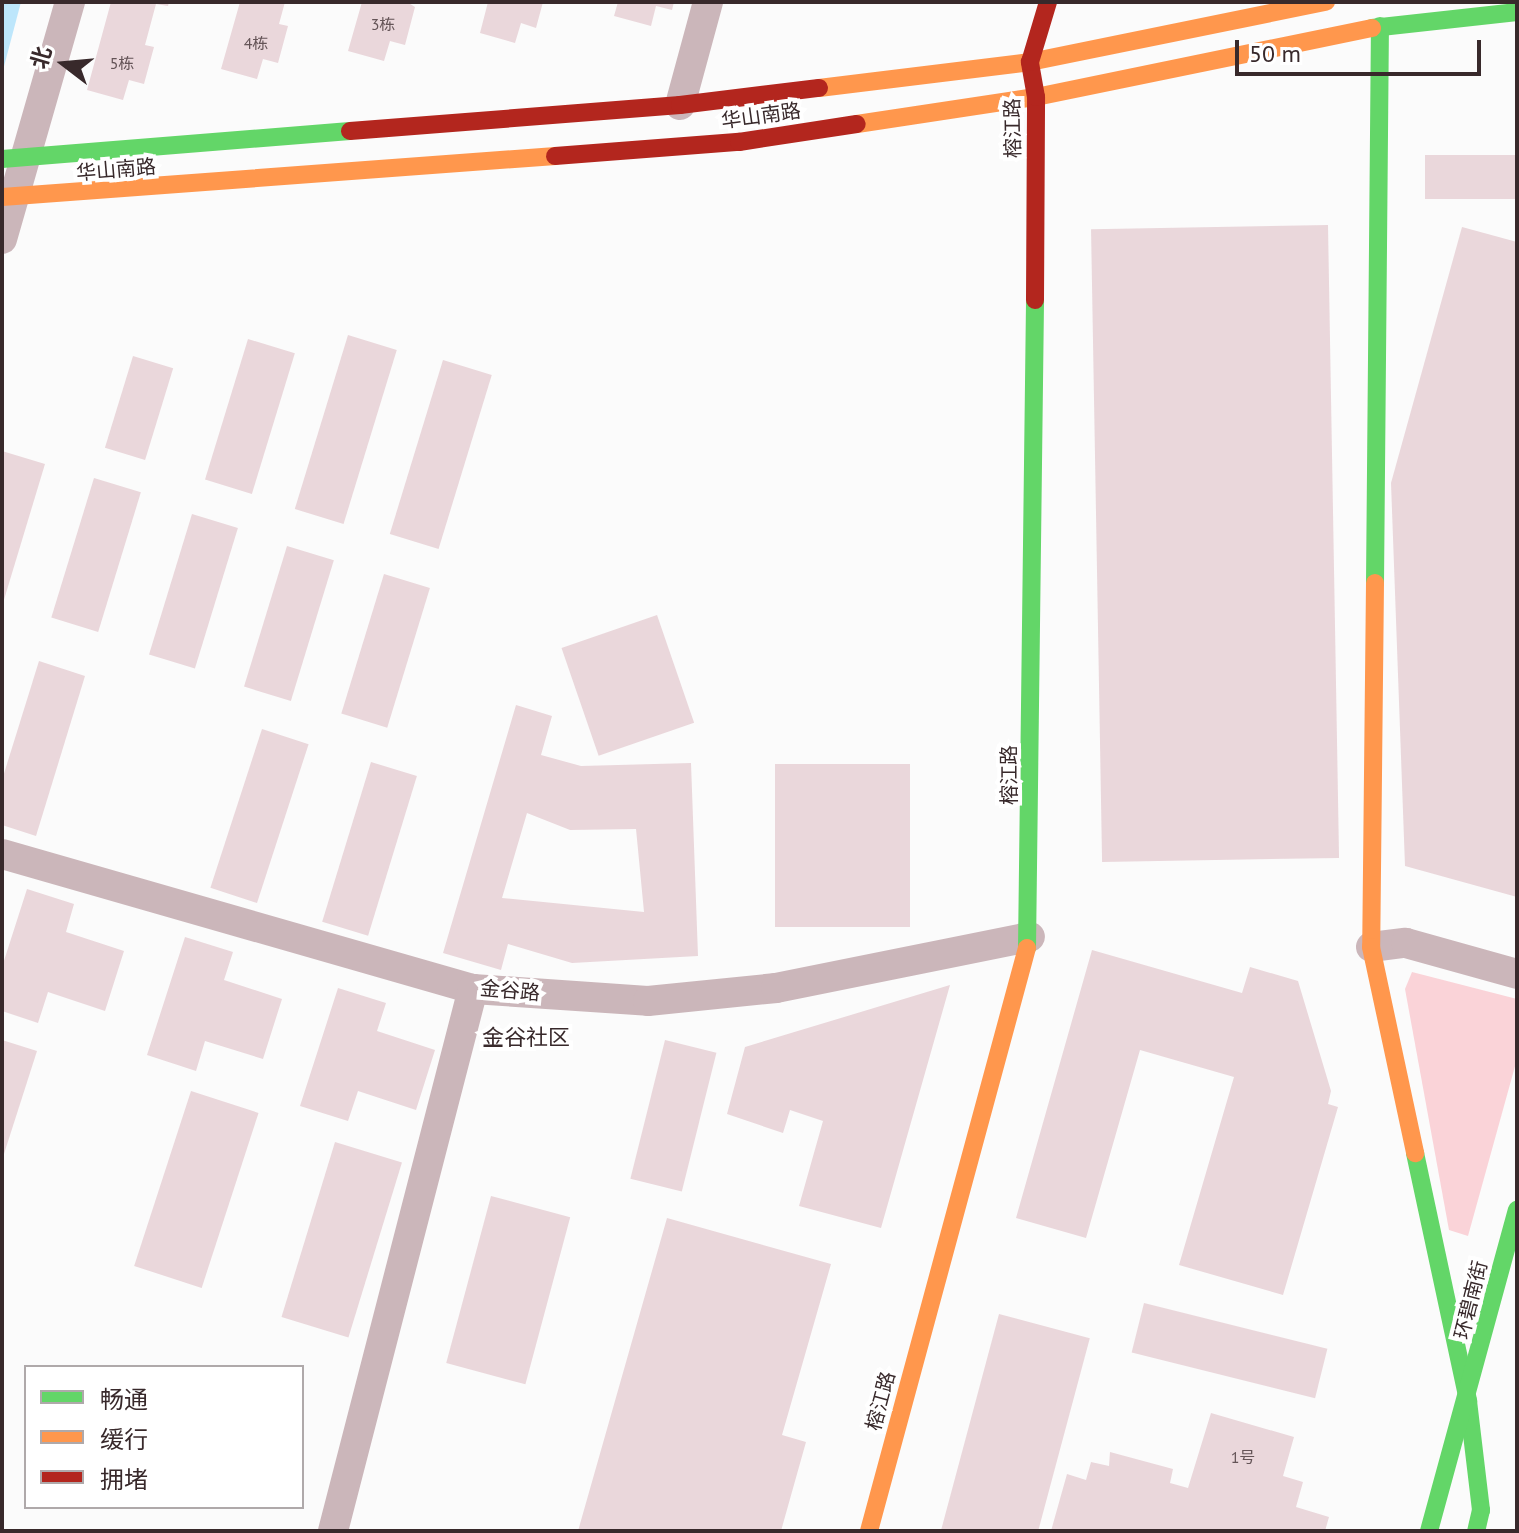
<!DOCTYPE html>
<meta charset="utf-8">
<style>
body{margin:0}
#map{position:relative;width:1519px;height:1533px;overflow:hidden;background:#fbfbfb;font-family:"PT Sans","Noto Sans SC",sans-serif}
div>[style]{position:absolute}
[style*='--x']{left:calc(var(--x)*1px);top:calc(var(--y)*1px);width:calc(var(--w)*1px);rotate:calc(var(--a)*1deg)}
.green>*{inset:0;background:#fad3d8}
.water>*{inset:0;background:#bde6fb}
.building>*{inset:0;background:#ead7db;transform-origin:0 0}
.street>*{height:30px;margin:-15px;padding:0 15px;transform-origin:15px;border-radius:15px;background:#cbb6ba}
.fast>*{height:18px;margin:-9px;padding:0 9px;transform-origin:9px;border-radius:9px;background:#63d668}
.slow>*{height:18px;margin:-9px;padding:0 9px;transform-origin:9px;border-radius:9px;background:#ff974d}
.jam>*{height:18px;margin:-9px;padding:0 9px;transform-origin:9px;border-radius:9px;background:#b3261e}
span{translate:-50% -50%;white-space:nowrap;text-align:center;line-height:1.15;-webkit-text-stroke:8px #fff;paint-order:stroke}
.number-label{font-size:16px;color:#645457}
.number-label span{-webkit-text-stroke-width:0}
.street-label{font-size:20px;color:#38292b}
.neighbourhood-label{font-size:22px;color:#38292b}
.frame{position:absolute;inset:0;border:4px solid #38292b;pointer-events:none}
.legend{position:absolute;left:24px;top:1365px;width:280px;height:144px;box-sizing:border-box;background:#fff;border:2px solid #afa9aa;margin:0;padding:10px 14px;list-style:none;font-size:24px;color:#38292b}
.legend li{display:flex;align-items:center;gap:16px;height:40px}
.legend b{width:40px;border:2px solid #afa9aa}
.north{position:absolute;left:24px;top:24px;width:80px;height:80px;-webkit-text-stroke:6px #fff;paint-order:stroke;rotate:286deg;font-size:22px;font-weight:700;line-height:32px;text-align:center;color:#38292b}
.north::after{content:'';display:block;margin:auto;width:28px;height:36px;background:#38292b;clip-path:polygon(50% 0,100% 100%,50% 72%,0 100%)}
.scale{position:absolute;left:1235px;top:40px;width:246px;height:36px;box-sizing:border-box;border:4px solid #38292b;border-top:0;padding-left:10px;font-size:24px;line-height:28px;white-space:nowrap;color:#38292b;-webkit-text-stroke:6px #fff;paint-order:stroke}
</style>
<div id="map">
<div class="green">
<div style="clip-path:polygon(1412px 972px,1517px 999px,1517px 1059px,1468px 1236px,1449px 1230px,1405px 989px)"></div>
</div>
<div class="water">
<div style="clip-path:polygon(2px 2px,21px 2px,2px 74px)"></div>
</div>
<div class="building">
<div style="clip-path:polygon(111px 2px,169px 2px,168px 6px,156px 4px,145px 45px,154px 47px,144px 84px,129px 80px,123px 100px,87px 90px)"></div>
<div style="clip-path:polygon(240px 2px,285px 2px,279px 24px,288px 26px,278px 63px,263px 59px,257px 79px,221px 69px)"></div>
<div style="clip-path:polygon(362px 2px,407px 2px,415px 7px,405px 45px,390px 41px,384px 61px,348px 51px)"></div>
<div style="clip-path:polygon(488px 2px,543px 2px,536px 28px,521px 23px,515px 43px,480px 33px)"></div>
<div style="clip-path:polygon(618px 2px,674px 2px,672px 10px,656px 6px,651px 26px,614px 16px)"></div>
<div style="left:1517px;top:155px;width:44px;height:92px;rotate:90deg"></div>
<div style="left:1328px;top:225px;width:633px;height:237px;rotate:89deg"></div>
<div style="clip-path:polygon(1462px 227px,1517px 242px,1517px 897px,1405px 866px,1391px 483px)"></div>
<div style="left:348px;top:335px;width:51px;height:182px;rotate:17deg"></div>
<div style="left:248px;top:339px;width:49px;height:147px;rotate:17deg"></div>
<div style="left:133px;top:356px;width:42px;height:96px;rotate:17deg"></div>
<div style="left:443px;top:360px;width:51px;height:182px;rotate:17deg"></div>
<div style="clip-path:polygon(2px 451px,45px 464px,3px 603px,2px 603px)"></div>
<div style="left:94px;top:478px;width:49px;height:146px;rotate:17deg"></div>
<div style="left:192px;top:514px;width:48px;height:147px;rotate:17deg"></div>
<div style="left:287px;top:546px;width:49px;height:147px;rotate:17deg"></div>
<div style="left:384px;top:574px;width:48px;height:146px;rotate:17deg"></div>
<div style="left:657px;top:615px;width:114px;height:101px;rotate:71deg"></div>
<div style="clip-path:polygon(39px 661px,85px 676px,36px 836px,2px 825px,2px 780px)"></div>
<div style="clip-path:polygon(evenodd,516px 705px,552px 716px,541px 755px,581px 766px,691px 763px,698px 956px,572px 963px,508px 944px,501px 970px,443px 953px,516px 705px,527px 813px,570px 830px,636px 829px,644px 912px,502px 898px,527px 813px)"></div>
<div style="left:262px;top:729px;width:49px;height:167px;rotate:18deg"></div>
<div style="left:371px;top:762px;width:48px;height:167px;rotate:17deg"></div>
<div style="left:910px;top:764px;width:163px;height:135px;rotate:90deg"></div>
<div style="clip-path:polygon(27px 889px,74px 904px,66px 932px,124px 951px,105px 1011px,48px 992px,38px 1023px,2px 1011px,2px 967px)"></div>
<div style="clip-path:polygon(185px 937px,233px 952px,224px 980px,282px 999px,263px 1059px,205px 1041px,196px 1071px,147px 1055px)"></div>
<div style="clip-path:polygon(1092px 950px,1242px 993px,1250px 967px,1298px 981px,1331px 1091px,1328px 1104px,1338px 1107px,1283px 1295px,1179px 1265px,1234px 1077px,1140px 1050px,1086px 1238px,1016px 1218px)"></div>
<div style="clip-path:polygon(950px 985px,881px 1228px,799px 1206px,823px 1121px,790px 1110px,783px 1133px,727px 1114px,745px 1047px)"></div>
<div style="clip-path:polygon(338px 988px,386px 1003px,377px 1031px,435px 1050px,416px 1110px,358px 1091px,348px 1121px,300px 1106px)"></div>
<div style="clip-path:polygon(2px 1040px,37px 1051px,3px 1157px,2px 1157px)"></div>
<div style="left:665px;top:1040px;width:53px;height:143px;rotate:14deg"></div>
<div style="left:191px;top:1091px;width:71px;height:184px;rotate:18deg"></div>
<div style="left:335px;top:1142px;width:70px;height:183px;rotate:17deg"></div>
<div style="left:491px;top:1196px;width:82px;height:173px;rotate:15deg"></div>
<div style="clip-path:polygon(667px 1218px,831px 1264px,782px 1435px,806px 1442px,781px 1531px,578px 1531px)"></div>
<div style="left:1144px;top:1303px;width:189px;height:51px;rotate:14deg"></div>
<div style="left:999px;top:1314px;width:94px;height:225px;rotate:15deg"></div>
<div style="clip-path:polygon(1211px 1413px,1294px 1437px,1283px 1476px,1303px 1482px,1296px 1507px,1329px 1517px,1325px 1531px,1051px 1531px,1067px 1474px,1086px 1480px,1091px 1462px,1109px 1466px,1110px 1452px,1173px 1469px,1170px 1483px,1188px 1488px)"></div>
</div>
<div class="street">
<div style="--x:680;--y:105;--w:107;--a:-74.8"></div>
<div style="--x:2;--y:239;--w:247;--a:-74"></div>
<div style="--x:2;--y:854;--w:490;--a:16"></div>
<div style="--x:473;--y:989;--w:175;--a:3.9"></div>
<div style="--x:648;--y:1001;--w:129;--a:-5.8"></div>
<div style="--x:776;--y:988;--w:259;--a:-11.4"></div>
<div style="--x:1371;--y:947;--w:35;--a:-7"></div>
<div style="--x:1406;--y:943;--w:115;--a:15.6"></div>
<div style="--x:333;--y:1531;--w:560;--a:-75.52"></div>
</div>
<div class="fast">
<div style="--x:1372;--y:28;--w:146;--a:-6.3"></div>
<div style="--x:2;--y:159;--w:349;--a:-4.6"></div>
<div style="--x:1375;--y:583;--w:557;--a:-89.49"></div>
<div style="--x:1027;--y:948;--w:648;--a:-89.29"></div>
<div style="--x:1415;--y:1153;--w:254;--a:77.9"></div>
<div style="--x:1468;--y:1401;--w:110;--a:83.2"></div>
<div style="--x:1481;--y:1510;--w:22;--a:103"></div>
<div style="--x:1429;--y:1531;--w:333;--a:-74.7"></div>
</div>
<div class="slow">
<div style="--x:819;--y:88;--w:213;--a:-7"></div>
<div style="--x:1030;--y:62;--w:302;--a:-11.5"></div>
<div style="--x:857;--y:124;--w:181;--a:-8.6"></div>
<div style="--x:1036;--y:97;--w:343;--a:-11.6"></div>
<div style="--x:2;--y:197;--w:555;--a:-4.24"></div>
<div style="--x:1375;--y:583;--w:364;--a:90.6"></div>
<div style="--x:1371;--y:947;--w:211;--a:77.9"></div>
<div style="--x:869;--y:1531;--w:604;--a:-74.84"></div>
</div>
<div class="jam">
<div style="--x:350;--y:131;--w:331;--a:-4.5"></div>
<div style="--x:680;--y:105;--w:140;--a:-7"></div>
<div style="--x:555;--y:156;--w:185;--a:-4.4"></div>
<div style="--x:739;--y:142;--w:119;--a:-8.7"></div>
<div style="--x:1035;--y:300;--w:203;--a:-89.7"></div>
<div style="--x:1036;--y:97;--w:36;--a:-100"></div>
<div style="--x:1030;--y:62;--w:63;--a:-73.3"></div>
</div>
<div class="number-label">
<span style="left:383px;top:24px">3栋</span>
<span style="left:256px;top:43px">4栋</span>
<span style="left:122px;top:63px">5栋</span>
<span style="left:1243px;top:1457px">1号</span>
</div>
<div class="street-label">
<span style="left:761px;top:116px;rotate:-8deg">华山南路</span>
<span style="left:1013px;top:128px;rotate:-91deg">榕江路</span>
<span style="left:116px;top:170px;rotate:-5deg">华山南路</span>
<span style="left:1009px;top:775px;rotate:-90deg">榕江路</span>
<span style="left:510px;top:991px;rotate:5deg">金谷路</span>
<span style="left:1471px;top:1300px;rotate:-76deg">环碧南街</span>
<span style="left:881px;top:1401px;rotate:-75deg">榕江路</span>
</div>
<div class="neighbourhood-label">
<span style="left:526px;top:1038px">金谷社区</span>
</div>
<div class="frame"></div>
<ul class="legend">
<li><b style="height:10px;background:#63d668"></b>畅通</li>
<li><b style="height:10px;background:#ff974d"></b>缓行</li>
<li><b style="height:10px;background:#b3261e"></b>拥堵</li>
</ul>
<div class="north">北</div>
<div class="scale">50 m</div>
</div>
